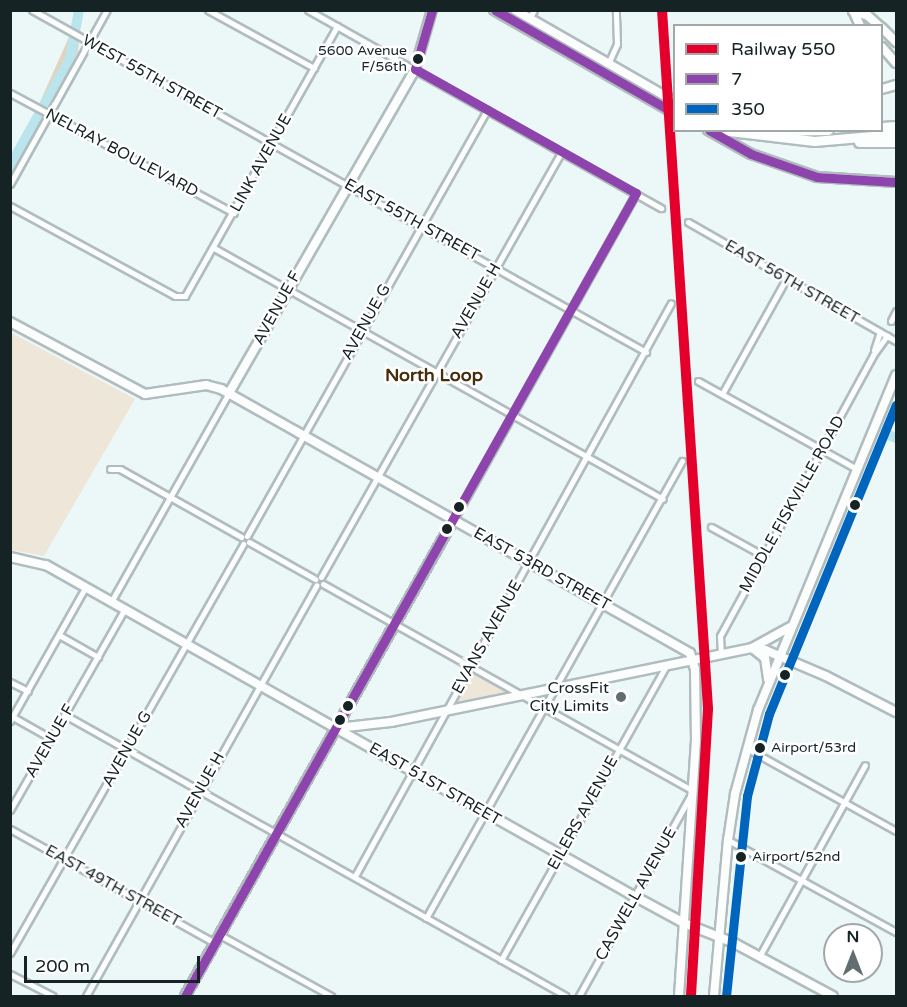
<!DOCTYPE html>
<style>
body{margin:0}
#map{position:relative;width:907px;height:1007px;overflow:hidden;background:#ecf7f8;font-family:"Varela Round",sans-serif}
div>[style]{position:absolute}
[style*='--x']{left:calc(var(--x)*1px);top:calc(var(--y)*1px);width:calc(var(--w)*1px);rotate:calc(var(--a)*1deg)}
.green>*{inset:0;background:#eee6d8}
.forest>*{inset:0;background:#e0d3c0}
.river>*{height:10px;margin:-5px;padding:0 5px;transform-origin:5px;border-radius:5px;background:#bae5ed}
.roads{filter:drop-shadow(2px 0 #b1bcbe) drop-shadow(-2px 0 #b1bcbe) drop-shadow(0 2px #b1bcbe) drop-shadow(0 -2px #b1bcbe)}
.street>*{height:5px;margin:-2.5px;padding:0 2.5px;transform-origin:2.5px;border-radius:2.5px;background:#fcfefe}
.secondary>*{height:8px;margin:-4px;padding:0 4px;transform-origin:4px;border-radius:4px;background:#fcfefe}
.primary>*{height:8px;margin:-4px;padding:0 4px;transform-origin:4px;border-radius:4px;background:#fcfefe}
.highway>*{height:9px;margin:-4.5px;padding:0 4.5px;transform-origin:4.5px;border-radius:4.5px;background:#fcfefe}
.bus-1>*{height:9px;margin:-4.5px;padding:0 4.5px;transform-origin:4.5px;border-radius:4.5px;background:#8e44ad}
.bus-2>*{height:9px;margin:-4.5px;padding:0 4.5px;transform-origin:4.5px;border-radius:4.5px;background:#0065bd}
.rail-1>*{height:10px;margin:-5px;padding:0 5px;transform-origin:5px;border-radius:5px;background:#e4002b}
.dots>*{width:16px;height:16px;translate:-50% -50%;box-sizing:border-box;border:3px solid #fff;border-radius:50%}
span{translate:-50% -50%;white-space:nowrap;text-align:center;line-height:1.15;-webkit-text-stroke:5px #fff;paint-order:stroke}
.bus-label{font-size:14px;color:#162325}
.right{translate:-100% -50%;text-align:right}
.left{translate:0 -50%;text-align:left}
.street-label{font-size:16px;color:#162325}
.poi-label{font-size:16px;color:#162325}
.neighbourhood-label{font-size:18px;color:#462d0b;font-weight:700}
.frame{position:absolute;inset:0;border:12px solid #162325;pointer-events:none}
.legend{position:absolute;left:673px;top:24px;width:210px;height:108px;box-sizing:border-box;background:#fff;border:2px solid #a2a7a8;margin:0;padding:8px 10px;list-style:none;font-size:18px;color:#162325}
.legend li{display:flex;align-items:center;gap:12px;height:30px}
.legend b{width:30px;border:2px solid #a2a7a8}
.north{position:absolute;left:823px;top:923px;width:60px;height:60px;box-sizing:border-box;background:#fff;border:2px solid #a2a7a8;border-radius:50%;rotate:0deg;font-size:16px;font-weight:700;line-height:24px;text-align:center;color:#162325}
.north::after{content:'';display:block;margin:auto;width:21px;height:27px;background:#616d6f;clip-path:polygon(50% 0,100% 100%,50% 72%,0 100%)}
.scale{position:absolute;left:24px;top:956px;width:176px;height:27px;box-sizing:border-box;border:3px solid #162325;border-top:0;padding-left:8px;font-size:18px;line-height:21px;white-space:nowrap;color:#162325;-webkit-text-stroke:4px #fff;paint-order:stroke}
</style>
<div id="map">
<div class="green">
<div style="clip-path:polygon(10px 332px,135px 399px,44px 556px,11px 550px)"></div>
<div style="clip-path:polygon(472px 673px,504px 690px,504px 693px,455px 703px)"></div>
</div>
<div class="forest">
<div style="clip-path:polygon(69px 37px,79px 43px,78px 52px,48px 107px,40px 102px)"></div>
</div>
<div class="river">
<div style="--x:10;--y:166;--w:123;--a:-60.7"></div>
<div style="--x:70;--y:59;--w:50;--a:-79.6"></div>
<div style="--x:886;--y:434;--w:11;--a:22"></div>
</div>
<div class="roads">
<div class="street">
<div style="--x:32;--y:10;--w:703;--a:29.12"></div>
<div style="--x:208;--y:10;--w:121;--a:28.7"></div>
<div style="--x:308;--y:10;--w:405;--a:29.3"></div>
<div style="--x:529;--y:19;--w:10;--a:-61"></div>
<div style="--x:608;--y:64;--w:22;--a:-66"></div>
<div style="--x:617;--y:44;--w:34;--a:-92"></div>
<div style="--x:10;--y:93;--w:254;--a:28.2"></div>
<div style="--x:10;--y:184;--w:199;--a:-60.9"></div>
<div style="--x:10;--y:206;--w:188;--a:28.6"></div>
<div style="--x:175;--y:296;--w:10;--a:0"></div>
<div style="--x:185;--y:296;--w:310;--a:-60.6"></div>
<div style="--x:688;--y:222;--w:240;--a:29.8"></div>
<div style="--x:214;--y:248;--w:514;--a:29.21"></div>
<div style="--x:891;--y:321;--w:11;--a:-63"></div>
<div style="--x:874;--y:350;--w:19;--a:-72"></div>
<div style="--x:698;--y:381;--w:182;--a:29"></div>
<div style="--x:722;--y:394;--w:132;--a:-60.9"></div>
<div style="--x:110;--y:469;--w:10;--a:0"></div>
<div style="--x:120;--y:469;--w:139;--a:29.3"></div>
<div style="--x:454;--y:519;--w:373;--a:-60.8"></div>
<div style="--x:711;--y:527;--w:60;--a:28.7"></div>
<div style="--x:247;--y:536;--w:489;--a:-60.6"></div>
<div style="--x:249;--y:542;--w:76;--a:29.3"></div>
<div style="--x:321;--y:577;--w:488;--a:-60.5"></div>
<div style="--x:323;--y:584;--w:424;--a:29.2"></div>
<div style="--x:693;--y:791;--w:235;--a:119.1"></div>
<div style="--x:111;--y:602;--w:240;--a:-60.6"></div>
<div style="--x:59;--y:635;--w:45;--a:29.4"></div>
<div style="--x:721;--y:655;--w:19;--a:-93"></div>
<div style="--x:720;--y:636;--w:320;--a:-61.4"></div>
<div style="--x:873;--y:355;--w:24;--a:-54"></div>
<div style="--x:10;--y:682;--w:20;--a:27"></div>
<div style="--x:65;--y:715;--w:574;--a:29.29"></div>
<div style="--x:13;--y:717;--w:45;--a:29.4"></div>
<div style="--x:10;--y:721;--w:153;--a:-60.6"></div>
<div style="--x:748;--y:749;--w:169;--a:29"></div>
<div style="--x:10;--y:810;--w:230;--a:-60.3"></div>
<div style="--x:10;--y:829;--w:235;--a:29.1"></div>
<div style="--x:728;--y:840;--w:192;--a:28.7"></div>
<div style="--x:355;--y:876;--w:654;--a:-61.12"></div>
<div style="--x:426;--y:918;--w:524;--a:-60.74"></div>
<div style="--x:220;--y:935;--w:127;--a:28.8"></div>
<div style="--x:10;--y:953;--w:471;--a:-60.3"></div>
<div style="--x:759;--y:957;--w:219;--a:-61.1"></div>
<div style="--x:501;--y:960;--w:337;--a:-60.7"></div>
<div style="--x:10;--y:974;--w:48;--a:27.1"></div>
<div style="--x:86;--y:996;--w:471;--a:-60.7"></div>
</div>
<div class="secondary">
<div style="--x:10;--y:322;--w:153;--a:28.1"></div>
<div style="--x:145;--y:394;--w:62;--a:-8.4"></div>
<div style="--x:206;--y:385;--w:16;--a:15"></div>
<div style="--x:221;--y:389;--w:538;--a:29.38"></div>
<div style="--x:690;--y:653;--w:17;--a:73"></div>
<div style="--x:695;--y:669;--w:71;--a:89.2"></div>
<div style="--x:696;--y:740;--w:257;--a:93.8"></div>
<div style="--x:229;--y:393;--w:374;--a:-60.1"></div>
<div style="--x:415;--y:69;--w:61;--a:-73.9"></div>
<div style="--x:10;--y:557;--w:37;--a:13"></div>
<div style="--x:46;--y:565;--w:675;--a:29.38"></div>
<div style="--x:634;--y:896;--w:57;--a:28.4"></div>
<div style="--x:684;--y:923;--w:54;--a:21.8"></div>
<div style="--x:734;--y:943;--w:112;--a:28.2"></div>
<div style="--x:337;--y:728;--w:54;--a:-6.3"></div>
<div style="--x:391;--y:722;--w:369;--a:-11.6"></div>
<div style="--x:752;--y:648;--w:13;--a:9"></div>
<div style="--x:765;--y:650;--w:66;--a:23.1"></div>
<div style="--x:826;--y:676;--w:79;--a:27.2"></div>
<div style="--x:185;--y:996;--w:548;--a:-60.58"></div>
</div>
<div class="primary">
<div style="--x:494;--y:10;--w:207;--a:29.8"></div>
<div style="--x:515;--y:10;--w:183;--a:29.8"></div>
<div style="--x:853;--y:10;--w:17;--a:66"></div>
<div style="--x:853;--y:11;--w:16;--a:18"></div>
<div style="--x:868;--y:16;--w:15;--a:42"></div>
<div style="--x:882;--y:28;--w:20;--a:45"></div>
<div style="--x:882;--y:47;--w:21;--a:49"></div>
<div style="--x:882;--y:89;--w:15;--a:-16"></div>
<div style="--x:708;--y:130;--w:49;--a:29.2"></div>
<div style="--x:751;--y:154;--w:70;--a:19.2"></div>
<div style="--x:817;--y:177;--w:79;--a:3.6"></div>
<div style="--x:768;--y:679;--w:21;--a:-98"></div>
<div style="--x:765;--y:658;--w:16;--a:-142"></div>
<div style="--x:752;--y:648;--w:43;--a:-28.9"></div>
<div style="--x:714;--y:996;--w:157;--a:-84.9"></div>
<div style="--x:728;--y:840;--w:47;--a:-81.3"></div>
<div style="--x:735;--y:794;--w:87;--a:-74.7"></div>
<div style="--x:758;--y:710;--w:362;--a:-67.6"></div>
</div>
<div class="highway">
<div style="--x:882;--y:127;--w:14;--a:-4"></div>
<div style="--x:721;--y:130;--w:94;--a:6.7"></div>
<div style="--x:814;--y:141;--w:82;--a:-4.9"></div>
<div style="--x:755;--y:131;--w:73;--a:-0.8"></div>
<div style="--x:859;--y:142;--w:37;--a:0"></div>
</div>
</div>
<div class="bus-1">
<div style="--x:495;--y:10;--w:207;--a:29.9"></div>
<div style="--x:415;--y:69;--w:253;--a:29.3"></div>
<div style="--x:415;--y:69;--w:61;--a:-73.9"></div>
<div style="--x:709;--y:130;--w:48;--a:29.7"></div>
<div style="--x:751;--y:154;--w:70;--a:19.2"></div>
<div style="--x:817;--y:177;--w:79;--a:3.6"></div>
<div style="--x:185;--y:996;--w:921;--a:-60.68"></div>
</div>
<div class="bus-2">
<div style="--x:726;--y:996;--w:201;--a:-84"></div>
<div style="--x:747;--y:796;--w:85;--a:-75"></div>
<div style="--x:769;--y:714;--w:334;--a:-67.7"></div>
</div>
<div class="rail-1">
<div style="--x:662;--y:10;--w:701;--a:86.23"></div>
<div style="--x:708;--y:709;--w:288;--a:93.4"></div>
</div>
<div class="dots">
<div style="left:418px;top:59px;background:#162325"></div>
<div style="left:855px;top:505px;background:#162325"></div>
<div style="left:459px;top:507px;background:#162325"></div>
<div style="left:447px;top:529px;background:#162325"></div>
<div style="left:785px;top:675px;background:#162325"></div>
<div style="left:621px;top:697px;background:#616d6f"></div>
<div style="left:348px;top:706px;background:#162325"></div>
<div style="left:340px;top:720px;background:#162325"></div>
<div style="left:760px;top:748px;background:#162325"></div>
<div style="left:741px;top:857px;background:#162325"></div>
</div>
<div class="bus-label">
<span class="right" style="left:407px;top:59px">5600 Avenue<br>F/56th</span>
<span class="left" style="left:771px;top:748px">Airport/53rd</span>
<span class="left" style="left:752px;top:857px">Airport/52nd</span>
</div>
<div class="street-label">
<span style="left:152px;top:77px;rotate:29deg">WEST 55TH STREET</span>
<span style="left:122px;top:153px;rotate:28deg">NELRAY BOULEVARD</span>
<span style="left:261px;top:163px;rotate:-61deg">LINK AVENUE</span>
<span style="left:412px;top:220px;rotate:29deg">EAST 55TH STREET</span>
<span style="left:792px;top:282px;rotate:30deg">EAST 56TH STREET</span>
<span style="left:476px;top:301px;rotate:-60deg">AVENUE H</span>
<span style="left:277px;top:308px;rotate:-61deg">AVENUE F</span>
<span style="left:366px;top:322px;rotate:-61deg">AVENUE G</span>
<span style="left:792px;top:504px;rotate:-61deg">MIDDLE FISKVILLE ROAD</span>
<span style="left:542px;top:569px;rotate:29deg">EAST 53RD STREET</span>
<span style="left:487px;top:637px;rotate:-61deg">EVANS AVENUE</span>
<span style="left:50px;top:741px;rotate:-60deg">AVENUE F</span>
<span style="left:127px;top:749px;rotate:-61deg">AVENUE G</span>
<span style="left:435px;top:784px;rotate:30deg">EAST 51ST STREET</span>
<span style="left:200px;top:790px;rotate:-61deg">AVENUE H</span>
<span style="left:583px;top:813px;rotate:-61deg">EILERS AVENUE</span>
<span style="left:113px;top:886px;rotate:29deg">EAST 49TH STREET</span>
<span style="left:636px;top:894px;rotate:-61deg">CASWELL AVENUE</span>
</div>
<div class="poi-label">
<span class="right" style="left:609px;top:697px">CrossFit<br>City Limits</span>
</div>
<div class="neighbourhood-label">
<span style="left:434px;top:375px">North Loop</span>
</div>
<div class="frame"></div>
<ul class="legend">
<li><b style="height:8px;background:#e4002b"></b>Railway 550</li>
<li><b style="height:8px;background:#8e44ad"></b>7</li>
<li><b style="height:8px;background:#0065bd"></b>350</li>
</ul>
<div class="north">N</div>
<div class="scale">200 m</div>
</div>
